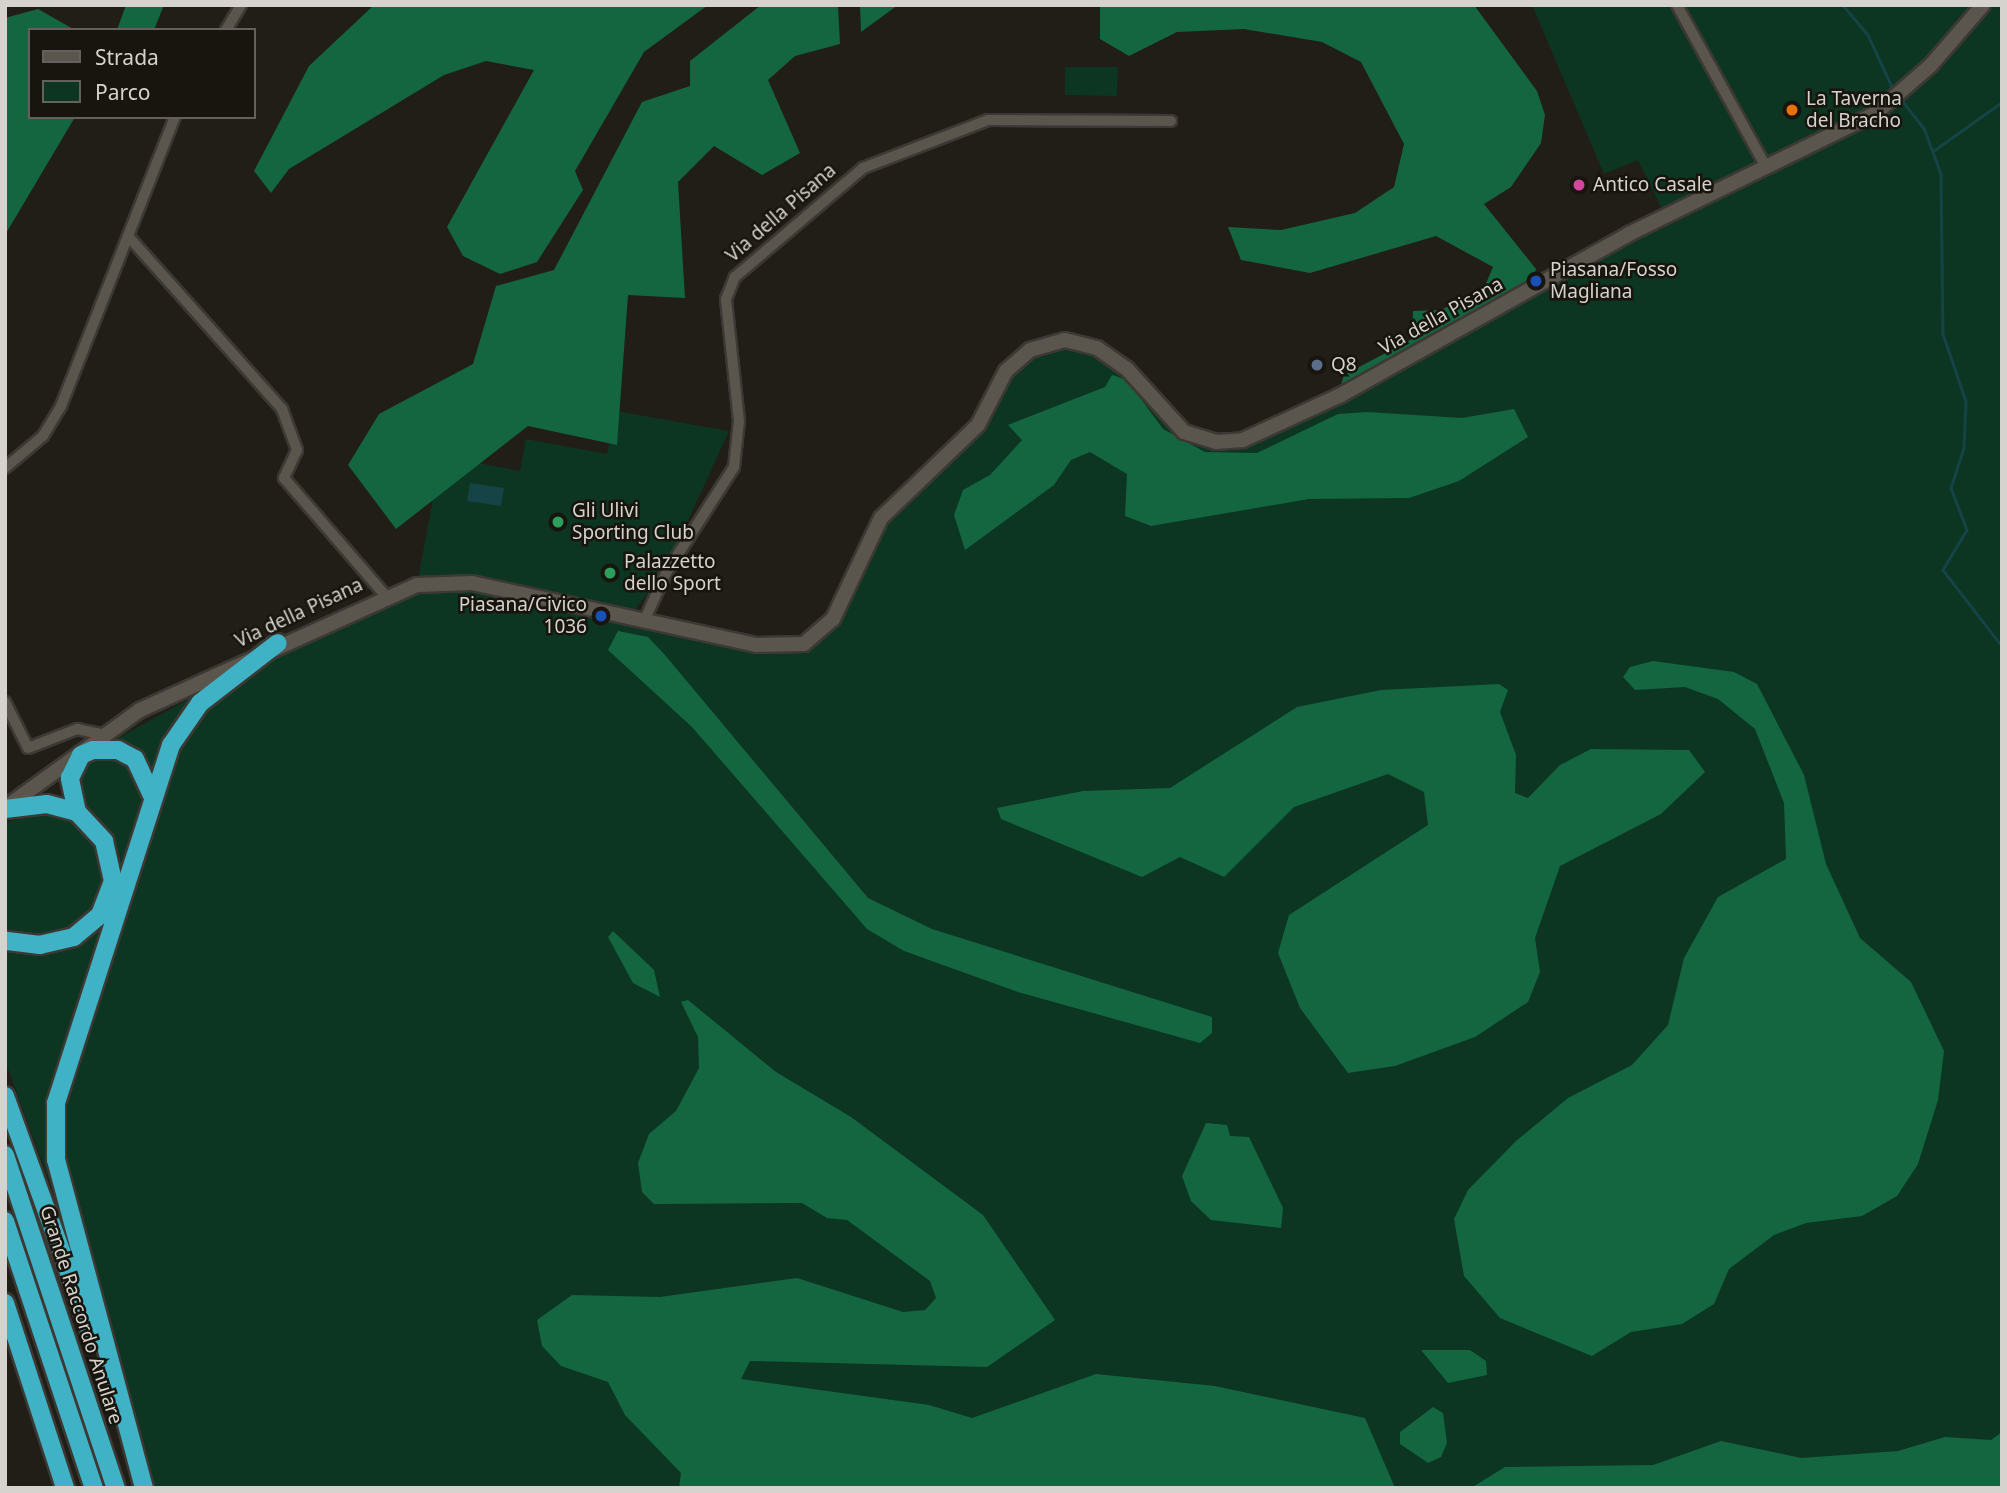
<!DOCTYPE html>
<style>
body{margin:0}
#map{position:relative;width:2007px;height:1493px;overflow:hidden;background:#211e17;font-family:"Noto Sans",sans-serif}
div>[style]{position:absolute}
.green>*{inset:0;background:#0c3621}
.forest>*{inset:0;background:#136640}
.water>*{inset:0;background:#154346}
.stream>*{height:2.5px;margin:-1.25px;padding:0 1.25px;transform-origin:1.25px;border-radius:1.25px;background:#154346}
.roads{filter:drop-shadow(2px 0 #3c3934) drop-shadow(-2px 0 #3c3934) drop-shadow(0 2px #3c3934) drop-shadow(0 -2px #3c3934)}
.street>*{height:10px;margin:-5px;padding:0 5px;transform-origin:5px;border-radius:5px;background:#5a554d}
.secondary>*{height:14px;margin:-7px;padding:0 7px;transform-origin:7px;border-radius:7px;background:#5a554d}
.highway>*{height:18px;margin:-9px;padding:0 9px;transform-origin:9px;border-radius:9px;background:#3fb2c6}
.dots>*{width:19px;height:19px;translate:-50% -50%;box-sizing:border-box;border:4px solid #18140e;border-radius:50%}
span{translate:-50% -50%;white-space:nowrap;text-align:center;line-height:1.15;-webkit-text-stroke:5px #18140e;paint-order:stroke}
.poi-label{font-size:19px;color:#d6d3cf}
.left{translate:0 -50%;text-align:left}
.right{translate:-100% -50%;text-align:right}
.street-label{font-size:19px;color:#d6d3cf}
.frame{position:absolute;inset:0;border:7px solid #d6d3cf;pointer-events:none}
.legend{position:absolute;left:28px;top:28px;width:228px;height:91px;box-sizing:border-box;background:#18140e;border:2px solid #64605b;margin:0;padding:9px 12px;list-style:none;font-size:21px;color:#d6d3cf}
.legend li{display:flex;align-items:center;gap:14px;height:35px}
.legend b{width:35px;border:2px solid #64605b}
</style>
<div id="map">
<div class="green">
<i style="clip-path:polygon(1532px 5px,2002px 5px,2002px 1488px,154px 1488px,65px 1165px,65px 1091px,174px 753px,214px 697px,275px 653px,403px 596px,455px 588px,749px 650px,799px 653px,822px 641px,839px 621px,888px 519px,984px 428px,1015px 371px,1035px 353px,1062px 346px,1091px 352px,1122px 371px,1175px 433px,1205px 446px,1236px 447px,1305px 420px,1669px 223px,1638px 160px,1604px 174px)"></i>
<i style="clip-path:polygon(1065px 67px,1118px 67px,1117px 96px,1065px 95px)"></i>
<i style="clip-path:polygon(616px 411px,729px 431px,664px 573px,628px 618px,418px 579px,441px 456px,520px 471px,526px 439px,607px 454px)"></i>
<i style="clip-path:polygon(201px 692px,153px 775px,141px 753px,113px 741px)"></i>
<i style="clip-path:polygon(102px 758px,129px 762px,147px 794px,119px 880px,114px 844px,83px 806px,78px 785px,87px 765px)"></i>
<i style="clip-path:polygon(43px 811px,73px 819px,96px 837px,106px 876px,100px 904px,78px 929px,48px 939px,5px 934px,5px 823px)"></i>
<i style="clip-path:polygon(112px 906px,51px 1091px,71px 1240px,5px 1061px,5px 948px,75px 945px,100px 925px)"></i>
</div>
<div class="forest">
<i style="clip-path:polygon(126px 5px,164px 5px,154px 30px,117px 30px)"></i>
<i style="clip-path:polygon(374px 5px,708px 5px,644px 52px,575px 171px,583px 190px,537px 262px,500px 274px,463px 256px,447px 227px,534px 70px,486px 61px,444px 75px,289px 169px,271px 193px,254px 171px,309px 66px)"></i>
<i style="clip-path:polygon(761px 5px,838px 5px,840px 44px,795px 56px,768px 80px,800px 153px,762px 175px,714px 146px,678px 182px,685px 298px,628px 295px,617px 445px,528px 426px,396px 529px,348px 465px,379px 414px,473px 364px,496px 286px,554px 270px,642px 102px,690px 86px,690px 61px)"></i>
<i style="clip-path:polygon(860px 5px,898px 5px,861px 32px)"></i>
<i style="clip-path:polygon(1100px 5px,1474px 5px,1537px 91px,1545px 115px,1541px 143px,1511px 187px,1484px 204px,1536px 269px,1534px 279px,1340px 388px,1344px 375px,1412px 339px,1413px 311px,1441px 310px,1484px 288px,1493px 267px,1436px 236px,1310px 273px,1241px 260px,1228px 227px,1281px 230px,1355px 213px,1394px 187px,1404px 144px,1361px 62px,1322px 42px,1244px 29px,1177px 32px,1129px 56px,1100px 39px)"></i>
<i style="clip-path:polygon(38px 9px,75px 30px,30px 30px,30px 117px,75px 117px,5px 235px,5px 18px)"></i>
<i style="clip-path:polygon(1112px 375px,1127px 380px,1163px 429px,1205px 452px,1257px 453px,1338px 414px,1367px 412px,1462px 418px,1514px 409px,1528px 437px,1459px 481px,1409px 498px,1309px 499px,1151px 526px,1125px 516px,1127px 474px,1090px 452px,1071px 460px,1054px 485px,965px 550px,954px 515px,963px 490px,990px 475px,1022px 440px,1008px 425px,1105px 387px)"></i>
<i style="clip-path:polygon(618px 631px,648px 637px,665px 655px,868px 898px,932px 929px,1212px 1017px,1212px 1033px,1200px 1043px,1018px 992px,904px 951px,867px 929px,692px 727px,608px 650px)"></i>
<i style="clip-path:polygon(1653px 661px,1734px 672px,1757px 684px,1804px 775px,1826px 864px,1860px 938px,1911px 982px,1944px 1051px,1938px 1100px,1918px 1164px,1897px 1196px,1862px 1216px,1806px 1223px,1774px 1235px,1729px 1269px,1714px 1304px,1682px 1324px,1631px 1332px,1592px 1356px,1500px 1318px,1464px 1276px,1454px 1219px,1468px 1190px,1516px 1141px,1568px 1098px,1632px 1065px,1668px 1025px,1684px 958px,1718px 897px,1786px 859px,1784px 803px,1755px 729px,1718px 699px,1685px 687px,1635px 690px,1623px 677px,1630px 667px)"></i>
<i style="clip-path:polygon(1499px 684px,1508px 690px,1500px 712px,1516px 755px,1515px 793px,1528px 798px,1560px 765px,1591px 749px,1689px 750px,1705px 772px,1661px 814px,1560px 866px,1535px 938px,1540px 972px,1528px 1002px,1475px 1037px,1395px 1066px,1348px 1073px,1300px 1008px,1278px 953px,1289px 915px,1428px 825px,1424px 792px,1388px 774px,1294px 807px,1224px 877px,1180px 857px,1142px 877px,1001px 819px,997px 808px,1083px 791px,1170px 788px,1297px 707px,1381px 690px)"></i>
<i style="clip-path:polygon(613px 931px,654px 970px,660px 997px,633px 983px,608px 937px)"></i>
<i style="clip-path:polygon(688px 1000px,776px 1072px,851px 1117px,983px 1215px,1055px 1320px,987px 1367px,750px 1361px,741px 1379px,929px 1405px,972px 1418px,1096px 1374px,1215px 1386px,1365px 1418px,1395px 1488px,679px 1488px,681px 1473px,625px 1415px,608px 1382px,561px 1366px,542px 1346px,537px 1320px,572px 1295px,660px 1297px,797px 1278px,903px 1312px,925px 1310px,936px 1298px,930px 1281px,847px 1220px,827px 1218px,802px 1203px,654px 1204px,642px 1192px,638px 1163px,649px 1134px,676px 1111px,699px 1068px,698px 1037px,681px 1002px)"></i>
<i style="clip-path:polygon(1206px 1123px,1227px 1125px,1230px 1136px,1249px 1137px,1283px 1208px,1281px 1228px,1211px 1220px,1191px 1201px,1182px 1176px)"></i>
<i style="clip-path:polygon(1421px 1350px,1470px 1350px,1486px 1361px,1487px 1375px,1448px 1383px)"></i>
<i style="clip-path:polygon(1433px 1407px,1443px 1413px,1447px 1443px,1441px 1457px,1428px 1463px,1400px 1444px,1400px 1432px)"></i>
<i style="clip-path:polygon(2002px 1432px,2002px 1488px,1471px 1488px,1505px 1467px,1653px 1465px,1721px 1441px,1801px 1458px,1898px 1451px,1945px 1437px,1991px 1440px)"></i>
</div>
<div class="water">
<i style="clip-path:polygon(470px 483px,504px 488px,501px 506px,467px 501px)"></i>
</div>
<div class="stream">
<i style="left:1843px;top:5px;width:39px;rotate:50deg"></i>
<i style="left:1868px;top:35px;width:62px;rotate:65.1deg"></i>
<i style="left:1901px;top:99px;width:37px;rotate:52deg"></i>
<i style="left:1924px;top:128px;width:49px;rotate:69.7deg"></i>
<i style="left:1941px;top:174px;width:160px;rotate:89.3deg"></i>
<i style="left:1943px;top:334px;width:71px;rotate:71.1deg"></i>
<i style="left:1966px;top:401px;width:47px;rotate:92.4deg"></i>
<i style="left:1964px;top:448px;width:42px;rotate:108deg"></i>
<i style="left:1951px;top:488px;width:45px;rotate:69.1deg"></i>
<i style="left:1967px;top:530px;width:47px;rotate:121deg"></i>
<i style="left:1943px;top:570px;width:96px;rotate:52.2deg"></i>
<i style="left:1933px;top:151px;width:85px;rotate:-35.4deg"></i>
</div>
<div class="roads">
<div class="street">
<i style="left:1677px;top:5px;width:185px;rotate:61.2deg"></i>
<i style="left:226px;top:30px;width:29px;rotate:-59deg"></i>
<i style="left:128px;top:236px;width:232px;rotate:48.3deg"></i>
<i style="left:282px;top:409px;width:44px;rotate:69.9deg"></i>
<i style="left:297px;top:450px;width:31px;rotate:115deg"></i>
<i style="left:284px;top:478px;width:155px;rotate:49.2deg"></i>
<i style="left:5px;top:468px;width:50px;rotate:-40.1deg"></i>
<i style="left:43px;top:436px;width:35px;rotate:-59deg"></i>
<i style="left:61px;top:406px;width:311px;rotate:-68.5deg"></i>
<i style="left:644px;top:621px;width:53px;rotate:-65.4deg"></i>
<i style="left:666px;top:573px;width:126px;rotate:-57.3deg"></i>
<i style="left:734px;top:467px;width:46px;rotate:-83.8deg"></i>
<i style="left:739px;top:421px;width:123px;rotate:-96.1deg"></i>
<i style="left:726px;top:299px;width:24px;rotate:-68deg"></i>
<i style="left:735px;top:277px;width:168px;rotate:-40.4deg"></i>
<i style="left:863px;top:168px;width:134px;rotate:-21deg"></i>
<i style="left:988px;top:120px;width:183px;rotate:0.3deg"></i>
<i style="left:5px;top:702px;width:51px;rotate:63.4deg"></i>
<i style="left:28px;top:748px;width:53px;rotate:-21.2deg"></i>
<i style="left:77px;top:729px;width:30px;rotate:12deg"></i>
</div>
<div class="secondary">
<i style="left:5px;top:808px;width:167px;rotate:-36deg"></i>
<i style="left:140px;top:710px;width:304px;rotate:-24.3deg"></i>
<i style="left:417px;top:585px;width:55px;rotate:-2.1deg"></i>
<i style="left:472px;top:583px;width:291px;rotate:12.3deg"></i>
<i style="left:756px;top:645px;width:48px;rotate:-1.2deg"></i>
<i style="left:804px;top:644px;width:38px;rotate:-41deg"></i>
<i style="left:833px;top:619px;width:112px;rotate:-64.6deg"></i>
<i style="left:881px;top:518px;width:134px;rotate:-43.8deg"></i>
<i style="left:978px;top:425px;width:61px;rotate:-62.6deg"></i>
<i style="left:1006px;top:371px;width:32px;rotate:-41deg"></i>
<i style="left:1030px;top:350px;width:36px;rotate:-16deg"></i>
<i style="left:1065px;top:340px;width:33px;rotate:14deg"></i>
<i style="left:1097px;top:348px;width:37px;rotate:35deg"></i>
<i style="left:1127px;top:369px;width:85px;rotate:47.9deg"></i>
<i style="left:1184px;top:432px;width:34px;rotate:17deg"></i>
<i style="left:1216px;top:442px;width:27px;rotate:-4deg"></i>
<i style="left:1243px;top:440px;width:108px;rotate:-24.7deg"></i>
<i style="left:1341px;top:395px;width:330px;rotate:-29.2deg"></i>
<i style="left:1629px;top:234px;width:275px;rotate:-26.1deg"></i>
<i style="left:1876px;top:113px;width:73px;rotate:-41.1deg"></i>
<i style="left:1931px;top:65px;width:79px;rotate:-49.1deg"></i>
</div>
<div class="highway">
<i style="left:5px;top:809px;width:42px;rotate:-6.8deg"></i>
<i style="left:47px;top:804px;width:31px;rotate:15deg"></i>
<i style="left:77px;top:812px;width:40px;rotate:47deg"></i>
<i style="left:104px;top:841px;width:41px;rotate:77.3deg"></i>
<i style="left:113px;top:881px;width:36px;rotate:111deg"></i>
<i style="left:100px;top:915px;width:34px;rotate:140deg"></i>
<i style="left:74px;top:937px;width:35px;rotate:167deg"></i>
<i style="left:40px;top:945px;width:35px;rotate:-173deg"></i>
<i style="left:77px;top:812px;width:35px;rotate:-102deg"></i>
<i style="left:70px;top:778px;width:25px;rotate:-64deg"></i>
<i style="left:81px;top:755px;width:13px;rotate:-23deg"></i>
<i style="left:93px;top:750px;width:25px"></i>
<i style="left:118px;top:750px;width:19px;rotate:28deg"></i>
<i style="left:135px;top:759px;width:40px;rotate:65deg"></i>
<i style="left:5px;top:1096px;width:258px;rotate:70.1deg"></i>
<i style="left:5px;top:1155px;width:351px;rotate:71.6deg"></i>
<i style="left:5px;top:1221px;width:281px;rotate:71.6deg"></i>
<i style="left:5px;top:1303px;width:194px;rotate:72deg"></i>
<i style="left:144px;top:1488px;width:340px;rotate:-105deg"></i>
<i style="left:56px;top:1160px;width:57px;rotate:-90deg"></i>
<i style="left:56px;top:1103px;width:376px;rotate:-72.2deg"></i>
<i style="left:171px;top:745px;width:51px;rotate:-55.4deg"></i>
<i style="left:200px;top:703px;width:98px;rotate:-37.6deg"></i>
</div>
</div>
<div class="dots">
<i style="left:1792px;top:110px;background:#e8710a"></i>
<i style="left:1579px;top:185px;background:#d1479c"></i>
<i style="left:1536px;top:281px;background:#1a4fb4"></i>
<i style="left:1317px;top:365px;background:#5c6f8a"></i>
<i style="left:558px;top:522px;background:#2e9e5b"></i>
<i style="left:610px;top:573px;background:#2e9e5b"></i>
<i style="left:601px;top:616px;background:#1a4fb4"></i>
</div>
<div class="poi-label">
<span class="left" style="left:1806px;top:110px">La Taverna<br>del Bracho</span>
<span class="left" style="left:1593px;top:185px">Antico Casale</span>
<span class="left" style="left:1550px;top:281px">Piasana/Fosso<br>Magliana</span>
<span class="left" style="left:1331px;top:365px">Q8</span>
<span class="left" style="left:572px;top:522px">Gli Ulivi<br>Sporting Club</span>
<span class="left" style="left:624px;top:573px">Palazzetto<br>dello Sport</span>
<span class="right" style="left:587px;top:616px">Piasana/Civico<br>1036</span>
</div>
<div class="street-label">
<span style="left:781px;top:213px;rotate:-41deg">Via della Pisana</span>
<span style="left:1441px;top:316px;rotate:-29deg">Via della Pisana</span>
<span style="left:299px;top:613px;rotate:-25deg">Via della Pisana</span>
<span style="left:81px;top:1315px;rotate:72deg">Grande Raccordo Anulare</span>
</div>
<div class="frame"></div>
<ul class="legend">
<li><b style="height:9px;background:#5a554d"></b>Strada</li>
<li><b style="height:19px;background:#0c3621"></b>Parco</li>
</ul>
</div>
